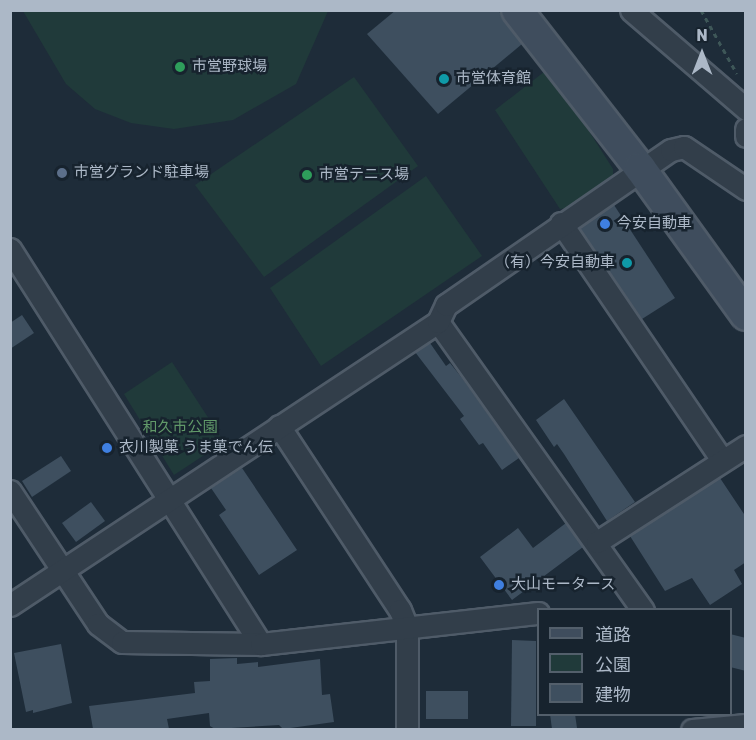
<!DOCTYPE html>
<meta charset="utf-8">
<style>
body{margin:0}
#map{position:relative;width:756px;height:740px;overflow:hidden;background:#1e2c39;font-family:Rubik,"Noto Sans JP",sans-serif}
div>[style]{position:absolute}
.green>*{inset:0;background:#203a3a}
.building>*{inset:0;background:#3e4f5f}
.path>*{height:3px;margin-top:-1.5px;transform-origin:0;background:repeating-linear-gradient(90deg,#3e5758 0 4.5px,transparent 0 9px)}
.roads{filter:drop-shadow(2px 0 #4f5b68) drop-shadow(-2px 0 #4f5b68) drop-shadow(0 2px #4f5b68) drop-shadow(0 -2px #4f5b68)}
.street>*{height:21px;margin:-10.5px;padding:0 10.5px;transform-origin:10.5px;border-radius:10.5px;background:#323e4a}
.secondary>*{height:30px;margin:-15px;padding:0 15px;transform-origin:15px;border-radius:15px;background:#3f4d5d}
.dots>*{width:16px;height:16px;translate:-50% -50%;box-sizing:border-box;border:3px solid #17232e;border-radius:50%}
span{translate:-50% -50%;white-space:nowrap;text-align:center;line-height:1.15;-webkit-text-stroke:5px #17232e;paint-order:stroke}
.poi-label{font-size:15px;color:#acb8c7}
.left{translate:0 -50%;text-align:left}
.right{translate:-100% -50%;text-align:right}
.park-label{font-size:15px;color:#619969}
.frame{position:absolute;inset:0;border:12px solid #acb8c7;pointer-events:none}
.legend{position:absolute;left:537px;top:608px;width:195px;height:108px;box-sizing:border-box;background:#17232e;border:2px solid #535f6b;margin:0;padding:8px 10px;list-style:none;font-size:18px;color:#acb8c7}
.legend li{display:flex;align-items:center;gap:12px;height:30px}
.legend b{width:30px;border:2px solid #535f6b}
.north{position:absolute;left:672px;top:24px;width:60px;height:60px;-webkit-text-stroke:4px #17232e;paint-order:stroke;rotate:0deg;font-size:16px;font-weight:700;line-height:24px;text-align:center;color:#acb8c7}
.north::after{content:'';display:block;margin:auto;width:21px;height:27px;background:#acb8c7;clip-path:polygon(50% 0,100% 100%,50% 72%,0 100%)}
</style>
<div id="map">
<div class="green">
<i style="clip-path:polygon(23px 11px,23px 10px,328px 11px,296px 84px,233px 120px,174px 129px,131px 123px,95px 109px,66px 84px)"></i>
<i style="clip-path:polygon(549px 68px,613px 169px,613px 175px,567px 208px,560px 209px,495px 110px)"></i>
<i style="clip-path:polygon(354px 77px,418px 166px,264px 277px,195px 185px)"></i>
<i style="clip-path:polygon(426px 176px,482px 256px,321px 366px,270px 288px)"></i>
<i style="clip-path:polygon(172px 362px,224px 442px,174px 475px,124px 394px)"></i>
</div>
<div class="building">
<i style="clip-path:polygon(396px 10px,498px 10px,522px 44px,438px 114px,367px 34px)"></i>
<i style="clip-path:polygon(614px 205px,675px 298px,642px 319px,580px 228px)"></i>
<i style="clip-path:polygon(22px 315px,34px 333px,10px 349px,10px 323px)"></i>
<i style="clip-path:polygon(430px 343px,446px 366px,450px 363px,462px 378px,519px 458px,502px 470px,483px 443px,479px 445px,460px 419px,464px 416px,415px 352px)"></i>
<i style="clip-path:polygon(564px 399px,635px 502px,607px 521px,564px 454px,557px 444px,554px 447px,536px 420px)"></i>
<i style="clip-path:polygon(61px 456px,71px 471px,32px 497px,22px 481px)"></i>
<i style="clip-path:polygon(242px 468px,297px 550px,259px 575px,219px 515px,226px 510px,211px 488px)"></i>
<i style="clip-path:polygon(720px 478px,746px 517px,746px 562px,734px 570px,742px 584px,710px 605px,692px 578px,665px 591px,630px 536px)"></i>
<i style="clip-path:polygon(91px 502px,105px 521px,76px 542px,62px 523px)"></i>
<i style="clip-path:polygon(566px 523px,583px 547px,512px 600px,480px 557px,518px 528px,533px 548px)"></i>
<i style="clip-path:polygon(730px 634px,746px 638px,746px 671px,730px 667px)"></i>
<i style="clip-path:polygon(512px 640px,536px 641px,536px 726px,511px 726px)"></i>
<i style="clip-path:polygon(61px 644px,72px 703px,33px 713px,33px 710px,26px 712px,14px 653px)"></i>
<i style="clip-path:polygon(237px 658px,237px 664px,258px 662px,258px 667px,320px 659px,322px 695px,330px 694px,334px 722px,283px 729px,279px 725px,215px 729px,210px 726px,209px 713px,167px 719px,169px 729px,93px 729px,89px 706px,195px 693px,194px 682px,210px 681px,210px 659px)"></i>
<i style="clip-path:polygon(426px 691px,468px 691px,468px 719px,426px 719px)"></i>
<i style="clip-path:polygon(550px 714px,575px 714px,577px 728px,552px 729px)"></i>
</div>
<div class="path">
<i style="left:701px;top:10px;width:73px;rotate:60.6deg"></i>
</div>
<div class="roads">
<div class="street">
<i style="left:631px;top:10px;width:152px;rotate:40.7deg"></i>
<i style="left:746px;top:129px;width:7px;rotate:90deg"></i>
<i style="left:561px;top:223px;width:287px;rotate:55.8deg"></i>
<i style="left:10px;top:249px;width:468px;rotate:57.6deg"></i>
<i style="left:438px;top:322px;width:354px;rotate:54.6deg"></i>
<i style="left:279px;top:426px;width:220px;rotate:56.7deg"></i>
<i style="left:400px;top:610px;width:18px;rotate:68deg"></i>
<i style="left:407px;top:627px;width:103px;rotate:90deg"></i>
<i style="left:10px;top:491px;width:159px;rotate:56.5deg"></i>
<i style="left:98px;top:624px;width:30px;rotate:37deg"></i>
<i style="left:122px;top:642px;width:139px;rotate:0.8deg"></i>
<i style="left:261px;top:644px;width:279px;rotate:-6.4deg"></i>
<i style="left:597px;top:542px;width:177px;rotate:-32.8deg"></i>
<i style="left:10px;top:605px;width:513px;rotate:-33.47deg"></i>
<i style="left:438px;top:322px;width:19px;rotate:-65deg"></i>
<i style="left:446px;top:305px;width:273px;rotate:-34.6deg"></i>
<i style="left:671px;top:150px;width:13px;rotate:-13deg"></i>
<i style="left:684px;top:147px;width:75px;rotate:34.1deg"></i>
<i style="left:692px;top:730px;width:54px;rotate:-5.3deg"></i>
</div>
<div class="secondary">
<i style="left:517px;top:10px;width:200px;rotate:52.1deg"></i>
<i style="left:640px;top:168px;width:181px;rotate:54.2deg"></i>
</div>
</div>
<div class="dots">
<i style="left:180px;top:67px;background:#2e9e5b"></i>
<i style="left:444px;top:79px;background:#0f9aa8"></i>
<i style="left:62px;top:173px;background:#5c6f8a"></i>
<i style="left:307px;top:175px;background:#2e9e5b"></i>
<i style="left:605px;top:224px;background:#3f7fe0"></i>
<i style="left:627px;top:263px;background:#0f9aa8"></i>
<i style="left:107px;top:448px;background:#3f7fe0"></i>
<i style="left:499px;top:585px;background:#3f7fe0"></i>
</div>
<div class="poi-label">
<span class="left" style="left:192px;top:67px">市営野球場</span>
<span class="left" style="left:456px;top:79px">市営体育館</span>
<span class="left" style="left:74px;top:173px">市営グランド駐車場</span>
<span class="left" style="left:319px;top:175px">市営テニス場</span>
<span class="left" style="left:617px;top:224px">今安自動車</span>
<span class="right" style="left:615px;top:263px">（有）今安自動車</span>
<span class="left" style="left:119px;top:448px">衣川製菓 うま菓でん伝</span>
<span class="left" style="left:511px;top:585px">大山モータース</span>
</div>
<div class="park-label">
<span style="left:180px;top:428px">和久市公園</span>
</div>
<div class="frame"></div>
<ul class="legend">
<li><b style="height:8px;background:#3f4d5d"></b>道路</li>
<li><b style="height:16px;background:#203a3a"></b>公園</li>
<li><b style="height:16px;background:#3e4f5f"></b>建物</li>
</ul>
<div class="north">N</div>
</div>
